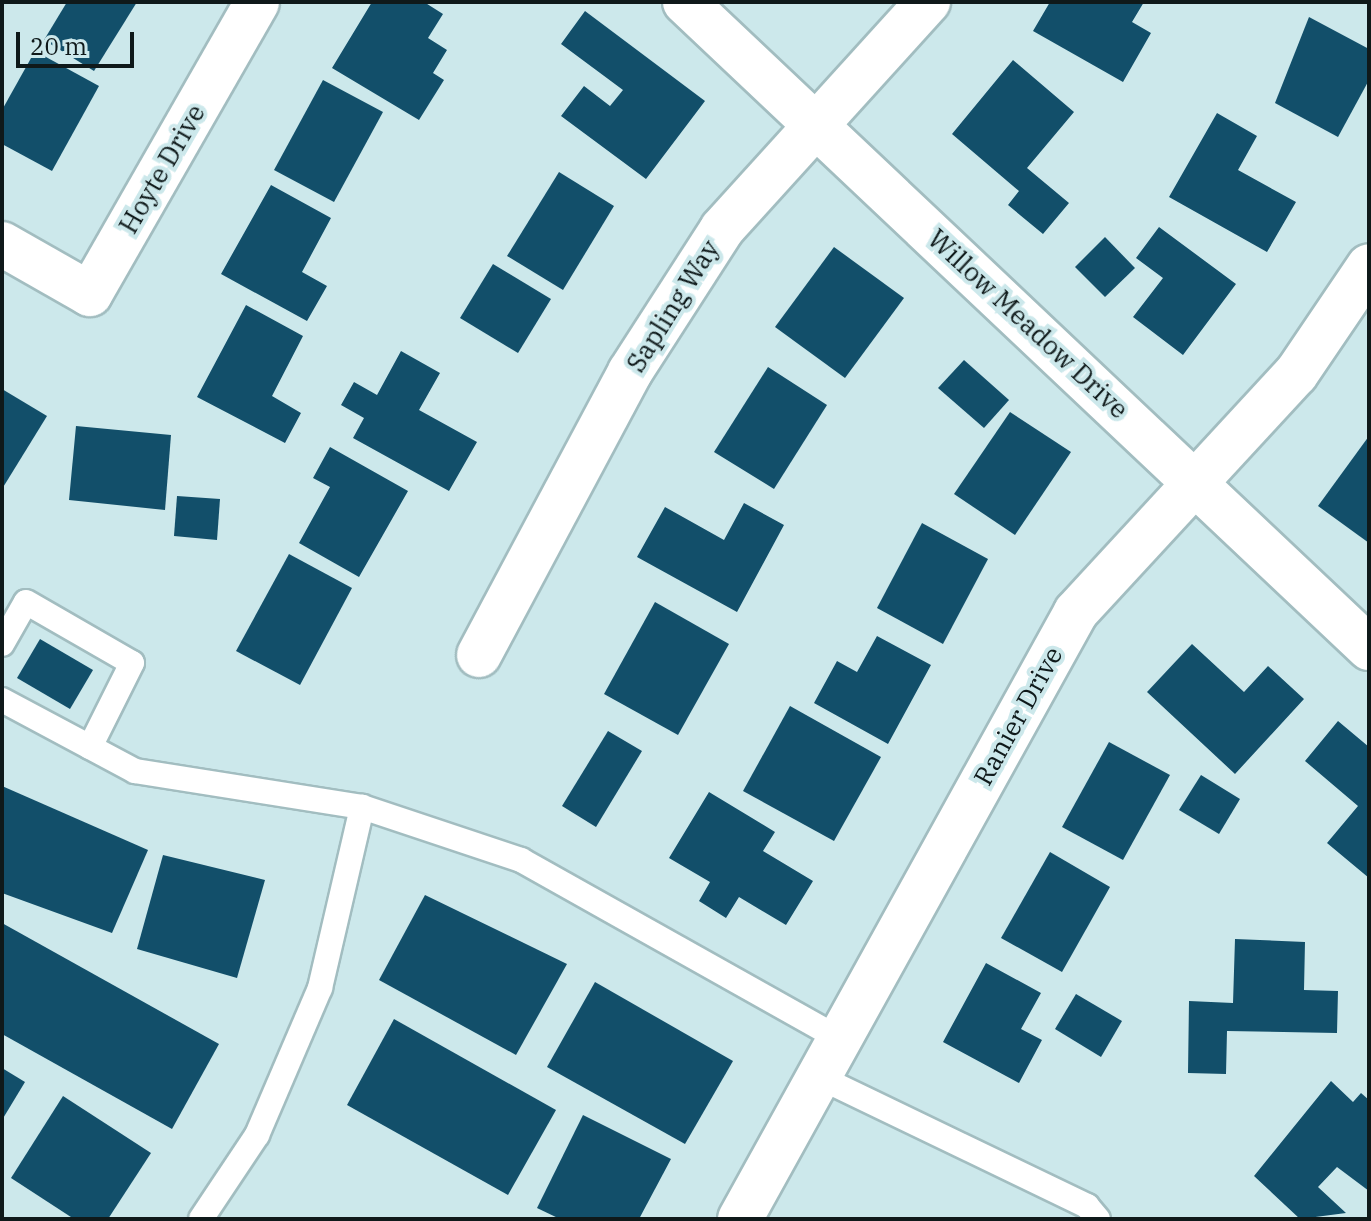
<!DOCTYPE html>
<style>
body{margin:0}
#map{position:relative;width:1371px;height:1221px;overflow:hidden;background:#cce8eb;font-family:"IBM Plex Serif",serif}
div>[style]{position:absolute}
.building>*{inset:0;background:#124f6a}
.roads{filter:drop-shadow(2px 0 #a2bdc0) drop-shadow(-2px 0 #a2bdc0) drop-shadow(0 2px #a2bdc0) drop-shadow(0 -2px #a2bdc0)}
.service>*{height:24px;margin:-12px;padding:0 12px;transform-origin:12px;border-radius:12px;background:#fff}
.minor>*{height:44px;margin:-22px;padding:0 22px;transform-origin:22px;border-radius:22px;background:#fff}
.tertiary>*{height:44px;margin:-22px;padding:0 22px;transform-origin:22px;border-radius:22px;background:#fff}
span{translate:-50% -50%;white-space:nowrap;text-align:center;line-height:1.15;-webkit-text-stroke:8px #cce8eb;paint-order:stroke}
.street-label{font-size:26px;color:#0f191a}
.frame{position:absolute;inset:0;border:4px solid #0f191a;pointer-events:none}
.scale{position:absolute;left:16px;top:32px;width:118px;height:36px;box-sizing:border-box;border:4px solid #0f191a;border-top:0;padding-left:10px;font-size:24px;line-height:28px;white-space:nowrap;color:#0f191a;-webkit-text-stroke:6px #cce8eb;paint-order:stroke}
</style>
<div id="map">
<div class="building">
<i style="clip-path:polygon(67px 2px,137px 2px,94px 71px,44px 40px)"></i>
<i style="clip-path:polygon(372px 2px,424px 2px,443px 14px,428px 38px,447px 50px,433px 73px,444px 80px,419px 120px,332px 68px)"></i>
<i style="clip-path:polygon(1050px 2px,1144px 2px,1132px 22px,1151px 33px,1123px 82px,1033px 31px)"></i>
<i style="clip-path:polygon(585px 11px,705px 101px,646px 179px,561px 116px,584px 86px,610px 106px,623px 90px,561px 44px)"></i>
<i style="clip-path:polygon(1309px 17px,1369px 49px,1369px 80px,1338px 137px,1275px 103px)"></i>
<i style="clip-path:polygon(35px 51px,99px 86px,52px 171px,2px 144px,2px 110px)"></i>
<i style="clip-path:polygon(1013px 60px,1074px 112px,1027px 168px,1069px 203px,1043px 234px,1008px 205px,1019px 191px,952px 134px)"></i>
<i style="clip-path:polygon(323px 80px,383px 112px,334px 202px,274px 170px)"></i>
<i style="clip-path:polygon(1217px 113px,1257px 136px,1238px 170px,1296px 202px,1267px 252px,1169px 197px)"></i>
<i style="clip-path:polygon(559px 172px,614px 206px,563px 290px,507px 256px)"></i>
<i style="clip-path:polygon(271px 185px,331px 218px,302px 272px,327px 286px,307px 321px,221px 274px)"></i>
<i style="clip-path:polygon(1159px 227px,1236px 284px,1183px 355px,1133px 317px,1163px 278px,1136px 258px)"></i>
<i style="clip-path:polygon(1105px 237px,1135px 268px,1105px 297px,1075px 267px)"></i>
<i style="clip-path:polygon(834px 247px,904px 298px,845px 378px,775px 327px)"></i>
<i style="clip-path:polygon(493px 264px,551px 299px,518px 353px,460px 318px)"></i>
<i style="clip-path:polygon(246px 305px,303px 336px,272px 396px,301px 413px,285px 443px,197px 397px)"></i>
<i style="clip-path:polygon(401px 351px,440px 373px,419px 410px,477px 442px,449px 491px,353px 438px,364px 418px,341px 405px,354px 382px,377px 395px)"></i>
<i style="clip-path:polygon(964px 360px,1009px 400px,984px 428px,938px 388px)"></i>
<i style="clip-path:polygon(768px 367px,827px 405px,774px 489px,714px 452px)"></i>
<i style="clip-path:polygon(2px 389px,47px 416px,2px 489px)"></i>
<i style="clip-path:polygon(1010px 412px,1071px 452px,1015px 535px,954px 494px)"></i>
<i style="clip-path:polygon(76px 426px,171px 435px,165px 510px,69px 500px)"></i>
<i style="clip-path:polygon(1369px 436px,1369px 543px,1318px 506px)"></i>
<i style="clip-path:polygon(330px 447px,408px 491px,359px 577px,299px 543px,330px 487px,313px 478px)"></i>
<i style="clip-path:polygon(177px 496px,220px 499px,217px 540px,174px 536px)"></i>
<i style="clip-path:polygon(744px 503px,784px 525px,737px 612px,637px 557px,665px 507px,724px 540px)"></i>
<i style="clip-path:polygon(922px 523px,988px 559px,943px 644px,877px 608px)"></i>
<i style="clip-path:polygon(289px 554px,352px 588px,300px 685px,236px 651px)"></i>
<i style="clip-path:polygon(655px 602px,729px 644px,678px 735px,604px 694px)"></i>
<i style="clip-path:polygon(877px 636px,931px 665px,888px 744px,814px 703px,837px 661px,857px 672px)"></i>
<i style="clip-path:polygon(40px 639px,93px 670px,70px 709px,17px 678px)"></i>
<i style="clip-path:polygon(1192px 644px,1244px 692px,1268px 666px,1304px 699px,1235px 774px,1147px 692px)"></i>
<i style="clip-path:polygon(790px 706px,881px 757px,834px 841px,743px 791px)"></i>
<i style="clip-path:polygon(1338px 721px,1369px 747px,1369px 878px,1327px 843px,1358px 806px,1305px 761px)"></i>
<i style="clip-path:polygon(608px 731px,642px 751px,596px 827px,562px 806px)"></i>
<i style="clip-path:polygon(1109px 742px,1170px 775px,1123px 860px,1062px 827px)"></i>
<i style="clip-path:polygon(1201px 775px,1240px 799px,1219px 834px,1179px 810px)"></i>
<i style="clip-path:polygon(2px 786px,148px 850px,112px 933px,2px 893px)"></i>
<i style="clip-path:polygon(709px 792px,775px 832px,763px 851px,813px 881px,786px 925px,739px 897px,726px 918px,699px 901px,710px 882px,669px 858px)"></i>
<i style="clip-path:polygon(1050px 852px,1110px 887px,1062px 972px,1001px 938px)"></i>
<i style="clip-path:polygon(163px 855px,265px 880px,237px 978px,137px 949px)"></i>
<i style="clip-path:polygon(425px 895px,567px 964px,516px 1055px,379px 980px)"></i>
<i style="clip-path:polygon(2px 923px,219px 1044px,172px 1129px,2px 1034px)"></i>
<i style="clip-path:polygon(1235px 939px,1305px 942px,1304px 990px,1338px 991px,1337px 1033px,1227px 1031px,1226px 1074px,1188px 1073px,1189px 1001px,1233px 1003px)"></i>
<i style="clip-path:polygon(986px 963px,1041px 993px,1021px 1029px,1042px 1040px,1019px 1083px,943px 1042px)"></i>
<i style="clip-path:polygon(595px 982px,733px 1061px,685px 1144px,547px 1067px)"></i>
<i style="clip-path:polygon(1076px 994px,1122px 1021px,1101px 1057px,1055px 1029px)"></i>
<i style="clip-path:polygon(394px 1019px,556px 1110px,508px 1195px,347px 1105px)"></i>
<i style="clip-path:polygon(2px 1068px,25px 1082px,2px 1120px)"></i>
<i style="clip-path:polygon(1331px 1081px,1353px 1102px,1361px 1093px,1369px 1100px,1369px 1191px,1337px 1167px,1318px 1187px,1346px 1213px,1300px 1219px,1254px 1176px)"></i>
<i style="clip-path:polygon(63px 1096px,151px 1153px,108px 1219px,74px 1219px,11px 1178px)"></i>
<i style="clip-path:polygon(583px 1115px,671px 1159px,639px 1219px,560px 1219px,537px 1208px)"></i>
</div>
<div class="roads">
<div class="service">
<i style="left:2px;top:644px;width:48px;rotate:-60.3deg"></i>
<i style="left:26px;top:602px;width:122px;rotate:29.9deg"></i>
<i style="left:132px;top:663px;width:94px;rotate:116.6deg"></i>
<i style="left:2px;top:700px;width:151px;rotate:28.1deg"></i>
<i style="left:135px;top:771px;width:230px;rotate:9deg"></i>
<i style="left:362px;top:807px;width:168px;rotate:18.4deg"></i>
<i style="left:521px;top:860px;width:364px;rotate:29.3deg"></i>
<i style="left:817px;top:1076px;width:300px;rotate:25.7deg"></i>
<i style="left:1087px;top:1206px;width:17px;rotate:50deg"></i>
<i style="left:201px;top:1219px;width:101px;rotate:-56.3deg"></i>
<i style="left:257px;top:1135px;width:160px;rotate:-66.8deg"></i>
<i style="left:320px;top:988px;width:186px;rotate:-76.9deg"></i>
</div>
<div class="minor">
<i style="left:2px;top:244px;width:101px;rotate:29.6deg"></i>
<i style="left:90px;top:294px;width:336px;rotate:-60.2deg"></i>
<i style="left:479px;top:655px;width:321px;rotate:-61.9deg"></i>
<i style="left:630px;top:372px;width:170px;rotate:-57.2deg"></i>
<i style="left:722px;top:229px;width:307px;rotate:-47.8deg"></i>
<i style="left:740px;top:1219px;width:694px;rotate:-61.03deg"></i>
<i style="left:1076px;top:612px;width:324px;rotate:-47.3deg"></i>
<i style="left:1296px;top:374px;width:130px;rotate:-55.9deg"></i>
</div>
<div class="tertiary">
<i style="left:685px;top:2px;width:941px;rotate:43.36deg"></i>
</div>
</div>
<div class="street-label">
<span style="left:162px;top:169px;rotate:-60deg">Hoyte Drive</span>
<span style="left:673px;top:306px;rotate:-58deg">Sapling Way</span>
<span style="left:1028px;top:324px;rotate:43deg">Willow Meadow Drive</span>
<span style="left:1018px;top:716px;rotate:-61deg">Ranier Drive</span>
</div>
<div class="frame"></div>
<div class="scale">20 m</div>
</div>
